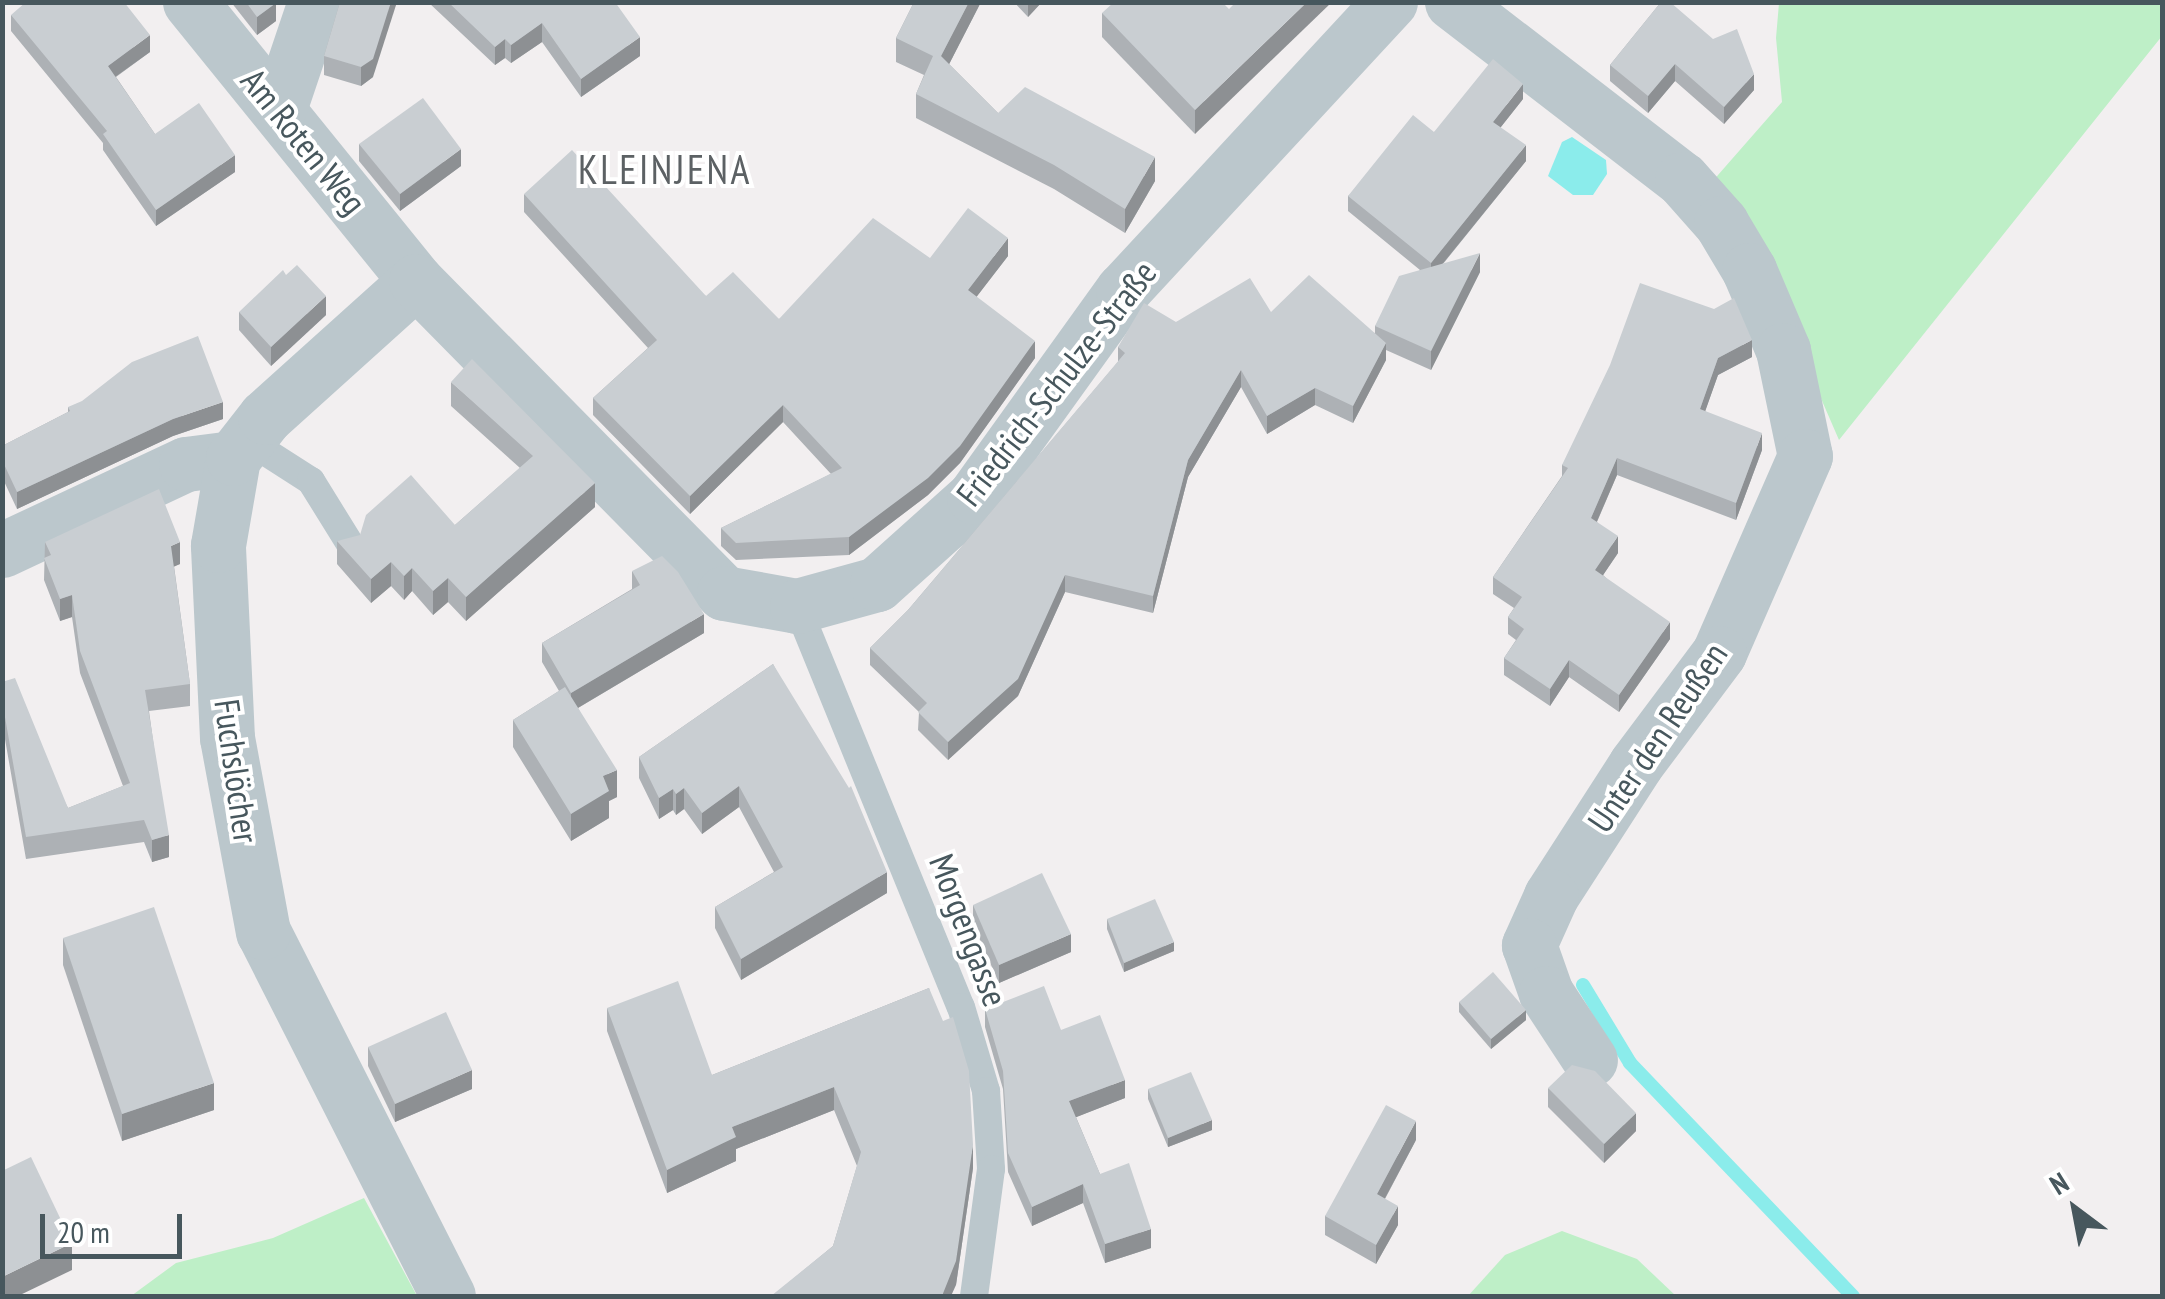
<!DOCTYPE html>
<meta charset="utf-8">
<style>
body{margin:0}
#map{position:relative;width:2165px;height:1299px;overflow:hidden;background:#f2eff0;font-family:"PT Sans Narrow",sans-serif}
div>[style]{position:absolute}
.green>*{inset:0;background:#beefc7}
.water>*{inset:0;background:#8beceb}
.stream>*{height:14px;margin:-7px;padding:0 7px;transform-origin:7px;border-radius:7px;background:#8beceb}
.service>*{height:28px;margin:-14px;padding:0 14px;transform-origin:14px;border-radius:14px;background:#bbc7cc}
.minor>*{height:55px;margin:-27.5px;padding:0 27.5px;transform-origin:27.5px;border-radius:27.5px;background:#bbc7cc}
.tertiary>*{height:55px;margin:-27.5px;padding:0 27.5px;transform-origin:27.5px;border-radius:27.5px;background:#bbc7cc}
.wall>*{inset:0;background:#adb1b5}
.shaded-wall>*{inset:0;background:#8d9093}
.building>*{inset:0;background:#c9ced2}
span{translate:-50% -50%;white-space:nowrap;text-align:center;line-height:1.15;-webkit-text-stroke:8px #fff;paint-order:stroke}
.street-label{font-size:35px;color:#47575d}
.quarter-label{font-size:40px;color:#5c6164;letter-spacing:2.5px}
.frame{position:absolute;inset:0;border:5px solid #47575d;pointer-events:none}
.north{position:absolute;left:2025px;top:1159px;width:100px;height:100px;-webkit-text-stroke:8px #fff;paint-order:stroke;rotate:328deg;font-size:28px;font-weight:700;line-height:40px;text-align:center;color:#47575d}
.north::after{content:'';display:block;margin:auto;width:35px;height:45px;background:#47575d;clip-path:polygon(50% 0,100% 100%,50% 72%,0 100%)}
.scale{position:absolute;left:40px;top:1214px;width:142px;height:45px;box-sizing:border-box;border:5px solid #47575d;border-top:0;padding-left:12px;font-size:30px;line-height:35px;white-space:nowrap;color:#47575d;-webkit-text-stroke:8px #fff;paint-order:stroke}
</style>
<div id="map">
<div class="green">
<i style="clip-path:polygon(1779px 3px,2162px 3px,2162px 36px,1839px 440px,1754px 244px,1711px 183px,1782px 102px,1776px 38px)"></i>
<i style="clip-path:polygon(364px 1198px,417px 1296px,131px 1296px,176px 1263px,273px 1238px)"></i>
<i style="clip-path:polygon(1562px 1231px,1637px 1259px,1676px 1296px,1468px 1296px,1505px 1255px)"></i>
</div>
<div class="water">
<i style="clip-path:polygon(1572px 137px,1606px 160px,1607px 174px,1593px 195px,1573px 195px,1548px 176px,1562px 142px)"></i>
</div>
<div class="stream">
<i style="left:1583px;top:985px;width:91px;rotate:58.9deg"></i>
<i style="left:1630px;top:1063px;width:323px;rotate:46.3deg"></i>
</div>
<div class="service">
<i style="left:247px;top:440px;width:76px;rotate:32.6deg"></i>
<i style="left:311px;top:481px;width:74px;rotate:58.2deg"></i>
<i style="left:797px;top:606px;width:433px;rotate:67.8deg"></i>
<i style="left:961px;top:1007px;width:88px;rotate:73.4deg"></i>
<i style="left:986px;top:1091px;width:78px;rotate:86.3deg"></i>
<i style="left:991px;top:1169px;width:128px;rotate:97.6deg"></i>
</div>
<div class="minor">
<i style="left:190px;top:2px;width:359px;rotate:51deg"></i>
<i style="left:1452px;top:2px;width:290px;rotate:37.6deg"></i>
<i style="left:1682px;top:179px;width:59px;rotate:48.4deg"></i>
<i style="left:1721px;top:223px;width:55px;rotate:59.2deg"></i>
<i style="left:1749px;top:270px;width:87px;rotate:67deg"></i>
<i style="left:1783px;top:350px;width:108px;rotate:78.3deg"></i>
<i style="left:1805px;top:456px;width:215px;rotate:113.6deg"></i>
<i style="left:1719px;top:653px;width:139px;rotate:126.8deg"></i>
<i style="left:1636px;top:764px;width:157px;rotate:122.8deg"></i>
<i style="left:1551px;top:896px;width:54px;rotate:114.2deg"></i>
<i style="left:1529px;top:945px;width:51px;rotate:70.5deg"></i>
<i style="left:1546px;top:993px;width:80px;rotate:56.7deg"></i>
<i style="left:279px;top:109px;width:113px;rotate:-71.4deg"></i>
<i style="left:2px;top:550px;width:203px;rotate:-25.1deg"></i>
<i style="left:186px;top:464px;width:47px;rotate:-7.3deg"></i>
</div>
<div class="tertiary">
<i style="left:448px;top:1296px;width:408px;rotate:-116.9deg"></i>
<i style="left:263px;top:932px;width:197px;rotate:-100.5deg"></i>
<i style="left:227px;top:738px;width:193px;rotate:-92.7deg"></i>
<i style="left:218px;top:545px;width:88px;rotate:-80.2deg"></i>
<i style="left:233px;top:458px;width:52px;rotate:-52deg"></i>
<i style="left:265px;top:417px;width:203px;rotate:-42deg"></i>
<i style="left:416px;top:281px;width:438px;rotate:45.4deg"></i>
<i style="left:724px;top:593px;width:74px;rotate:10.1deg"></i>
<i style="left:797px;top:606px;width:83px;rotate:-15.4deg"></i>
<i style="left:877px;top:584px;width:130px;rotate:-41.9deg"></i>
<i style="left:974px;top:497px;width:255px;rotate:-54.3deg"></i>
<i style="left:1123px;top:290px;width:393px;rotate:-47.2deg"></i>
</div>
<div class="wall">
<i style="clip-path:polygon(231px 2px,275px 2px,276px 21px,257px 35px)"></i>
<i style="clip-path:polygon(340px 2px,373px 77px,361px 86px,324px 75px,324px 56px)"></i>
<i style="clip-path:polygon(428px 2px,570px 2px,640px 56px,581px 97px,542px 42px,511px 63px,505px 58px,495px 65px)"></i>
<i style="clip-path:polygon(914px 2px,981px 2px,949px 64px,998px 113px,1155px 181px,1125px 233px,1054px 189px,916px 118px,916px 94px,924px 75px,896px 62px,896px 38px)"></i>
<i style="clip-path:polygon(1014px 2px,1042px 2px,1028px 17px)"></i>
<i style="clip-path:polygon(1661px 2px,1754px 90px,1724px 124px,1675px 81px,1648px 113px,1610px 81px,1610px 65px)"></i>
<i style="clip-path:polygon(1229px 9px,1195px 134px,1102px 37px,1102px 13px)"></i>
<i style="clip-path:polygon(11px 15px,150px 52px,116px 77px,155px 134px,235px 172px,156px 226px,103px 150px,103px 143px,11px 31px)"></i>
<i style="clip-path:polygon(1523px 99px,1500px 128px,1526px 161px,1443px 264px,1480px 272px,1431px 370px,1386px 350px,1386px 360px,1353px 423px,1315px 405px,1267px 434px,1241px 387px,1188px 477px,1153px 613px,1065px 592px,1018px 696px,948px 760px,918px 730px,919px 712px,870px 665px,870px 648px,908px 610px,1118px 362px,1118px 347px,1176px 322px,1271px 312px,1375px 333px,1375px 326px,1420px 270px,1348px 211px,1348px 196px,1434px 132px)"></i>
<i style="clip-path:polygon(359px 144px,461px 166px,400px 211px,359px 161px)"></i>
<i style="clip-path:polygon(524px 194px,706px 296px,779px 319px,930px 258px,1008px 256px,976px 297px,1035px 358px,960px 463px,928px 495px,849px 555px,736px 560px,721px 546px,721px 528px,831px 474px,783px 422px,690px 514px,593px 415px,593px 398px,648px 348px,524px 212px)"></i>
<i style="clip-path:polygon(1714px 309px,1752px 357px,1718px 375px,1705px 411px,1762px 450px,1736px 520px,1617px 475px,1597px 522px,1618px 553px,1603px 575px,1670px 639px,1619px 712px,1569px 677px,1550px 706px,1504px 675px,1504px 658px,1516px 640px,1508px 634px,1508px 617px,1514px 608px,1493px 594px,1493px 577px,1562px 476px,1562px 465px)"></i>
<i style="clip-path:polygon(239px 312px,326px 315px,271px 366px,239px 330px)"></i>
<i style="clip-path:polygon(451px 382px,595px 507px,466px 621px,448px 602px,433px 615px,412px 591px,404px 600px,391px 586px,371px 603px,337px 564px,337px 541px,455px 525px,520px 468px,451px 406px)"></i>
<i style="clip-path:polygon(68px 407px,223px 419px,173px 436px,17px 509px,2px 477px,2px 446px,68px 412px)"></i>
<i style="clip-path:polygon(45px 542px,180px 564px,174px 566px,190px 684px,190px 706px,149px 711px,169px 857px,152px 862px,144px 842px,26px 859px,2px 722px,2px 682px,68px 808px,123px 786px,80px 673px,72px 617px,60px 621px,44px 580px)"></i>
<i style="clip-path:polygon(632px 571px,704px 633px,578px 708px,617px 797px,609px 801px,609px 818px,571px 841px,513px 747px,513px 720px,559px 691px,542px 662px,542px 643px,632px 589px)"></i>
<i style="clip-path:polygon(773px 664px,887px 893px,741px 980px,715px 928px,715px 907px,774px 872px,739px 807px,702px 834px,684px 809px,676px 815px,673px 810px,659px 819px,639px 778px,639px 757px)"></i>
<i style="clip-path:polygon(973px 905px,1071px 952px,999px 983px,973px 924px)"></i>
<i style="clip-path:polygon(1107px 919px,1174px 951px,1124px 972px,1107px 929px)"></i>
<i style="clip-path:polygon(63px 938px,214px 1110px,122px 1141px,63px 965px)"></i>
<i style="clip-path:polygon(929px 988px,973px 1168px,956px 1285px,776px 1293px,833px 1246px,857px 1166px,834px 1110px,736px 1149px,736px 1161px,667px 1193px,607px 1031px,607px 1008px,712px 1075px)"></i>
<i style="clip-path:polygon(1459px 1002px,1526px 1020px,1491px 1049px,1459px 1012px)"></i>
<i style="clip-path:polygon(985px 1009px,1061px 1030px,1125px 1098px,1076px 1117px,1100px 1174px,1151px 1248px,1105px 1263px,1083px 1203px,1032px 1226px,1008px 1172px,1003px 1089px,985px 1027px)"></i>
<i style="clip-path:polygon(368px 1047px,472px 1089px,395px 1122px,368px 1066px)"></i>
<i style="clip-path:polygon(1548px 1088px,1636px 1131px,1604px 1163px,1548px 1107px)"></i>
<i style="clip-path:polygon(1148px 1089px,1212px 1130px,1168px 1147px,1148px 1099px)"></i>
<i style="clip-path:polygon(1416px 1140px,1385px 1199px,1398px 1225px,1376px 1264px,1325px 1235px,1325px 1216px)"></i>
</div>
<div class="shaded-wall">
<i style="clip-path:polygon(391px 2px,397px 2px,373px 77px,361px 86px,361px 67px)"></i>
<i style="clip-path:polygon(969px 2px,981px 2px,941px 80px,941px 56px)"></i>
<i style="clip-path:polygon(1028px 2px,1042px 2px,1028px 17px)"></i>
<i style="clip-path:polygon(1307px 2px,1332px 2px,1195px 134px,1195px 110px)"></i>
<i style="clip-path:polygon(276px 3px,276px 21px,257px 35px,257px 17px)"></i>
<i style="clip-path:polygon(542px 23px,542px 42px,511px 63px,511px 45px)"></i>
<i style="clip-path:polygon(150px 35px,150px 52px,108px 82px,108px 66px)"></i>
<i style="clip-path:polygon(640px 37px,640px 56px,581px 97px,581px 79px)"></i>
<i style="clip-path:polygon(505px 39px,505px 58px,495px 65px,495px 47px)"></i>
<i style="clip-path:polygon(1675px 64px,1675px 81px,1648px 113px,1648px 96px)"></i>
<i style="clip-path:polygon(1754px 74px,1754px 90px,1724px 124px,1724px 107px)"></i>
<i style="clip-path:polygon(1523px 84px,1523px 99px,1493px 137px,1493px 122px)"></i>
<i style="clip-path:polygon(1526px 145px,1526px 161px,1431px 278px,1431px 263px)"></i>
<i style="clip-path:polygon(461px 149px,461px 166px,400px 211px,400px 194px)"></i>
<i style="clip-path:polygon(235px 155px,235px 172px,156px 226px,156px 210px)"></i>
<i style="clip-path:polygon(1155px 157px,1155px 181px,1125px 233px,1125px 209px)"></i>
<i style="clip-path:polygon(1008px 238px,1008px 256px,968px 308px,968px 290px)"></i>
<i style="clip-path:polygon(1480px 253px,1480px 272px,1431px 370px,1431px 351px)"></i>
<i style="clip-path:polygon(326px 296px,326px 315px,271px 366px,271px 347px)"></i>
<i style="clip-path:polygon(1752px 340px,1752px 357px,1718px 375px,1700px 426px,1700px 409px,1718px 358px)"></i>
<i style="clip-path:polygon(1035px 341px,1035px 358px,960px 463px,928px 495px,849px 555px,849px 537px)"></i>
<i style="clip-path:polygon(1386px 343px,1386px 360px,1353px 423px,1353px 406px)"></i>
<i style="clip-path:polygon(1241px 370px,1241px 387px,1188px 477px,1153px 613px,1153px 596px,1188px 460px)"></i>
<i style="clip-path:polygon(1315px 388px,1315px 405px,1267px 434px,1267px 416px)"></i>
<i style="clip-path:polygon(223px 402px,223px 419px,173px 436px,17px 509px,17px 492px,173px 419px)"></i>
<i style="clip-path:polygon(783px 405px,783px 422px,690px 514px,690px 496px)"></i>
<i style="clip-path:polygon(1762px 433px,1762px 450px,1736px 520px,1736px 503px)"></i>
<i style="clip-path:polygon(1617px 458px,1617px 475px,1591px 535px,1591px 518px)"></i>
<i style="clip-path:polygon(595px 483px,595px 507px,466px 621px,466px 597px)"></i>
<i style="clip-path:polygon(1618px 536px,1618px 553px,1595px 587px,1595px 570px)"></i>
<i style="clip-path:polygon(180px 542px,180px 564px,171px 568px,171px 546px)"></i>
<i style="clip-path:polygon(391px 562px,391px 586px,371px 603px,371px 579px)"></i>
<i style="clip-path:polygon(412px 568px,412px 591px,404px 600px,404px 576px)"></i>
<i style="clip-path:polygon(1065px 575px,1065px 592px,1018px 696px,948px 760px,948px 742px)"></i>
<i style="clip-path:polygon(448px 578px,448px 602px,433px 615px,433px 591px)"></i>
<i style="clip-path:polygon(72px 595px,72px 617px,60px 621px,60px 599px)"></i>
<i style="clip-path:polygon(704px 614px,704px 633px,571px 712px,571px 693px)"></i>
<i style="clip-path:polygon(1670px 622px,1670px 639px,1619px 712px,1619px 695px)"></i>
<i style="clip-path:polygon(1569px 660px,1569px 677px,1550px 706px,1550px 689px)"></i>
<i style="clip-path:polygon(617px 770px,617px 797px,609px 801px,609px 818px,571px 841px,571px 814px,603px 776px)"></i>
<i style="clip-path:polygon(739px 786px,739px 807px,702px 834px,702px 813px)"></i>
<i style="clip-path:polygon(684px 788px,684px 809px,676px 815px,676px 794px)"></i>
<i style="clip-path:polygon(673px 789px,673px 810px,659px 819px,659px 798px)"></i>
<i style="clip-path:polygon(169px 835px,169px 857px,152px 862px,152px 840px)"></i>
<i style="clip-path:polygon(887px 872px,887px 893px,741px 980px,741px 959px)"></i>
<i style="clip-path:polygon(1071px 934px,1071px 952px,999px 983px,999px 965px)"></i>
<i style="clip-path:polygon(1174px 942px,1174px 951px,1124px 972px,1124px 963px)"></i>
<i style="clip-path:polygon(1526px 1010px,1526px 1020px,1491px 1049px,1491px 1039px)"></i>
<i style="clip-path:polygon(472px 1070px,472px 1089px,395px 1122px,395px 1104px)"></i>
<i style="clip-path:polygon(1125px 1080px,1125px 1098px,1069px 1120px,1069px 1101px)"></i>
<i style="clip-path:polygon(214px 1083px,214px 1110px,122px 1141px,122px 1114px)"></i>
<i style="clip-path:polygon(834px 1087px,834px 1110px,736px 1149px,736px 1161px,667px 1193px,667px 1170px,732px 1127px)"></i>
<i style="clip-path:polygon(1636px 1113px,1636px 1131px,1604px 1163px,1604px 1144px)"></i>
<i style="clip-path:polygon(1212px 1120px,1212px 1130px,1168px 1147px,1168px 1138px)"></i>
<i style="clip-path:polygon(1416px 1121px,1416px 1140px,1377px 1213px,1377px 1194px)"></i>
<i style="clip-path:polygon(973px 1145px,973px 1168px,956px 1285px,951px 1296px,942px 1296px)"></i>
<i style="clip-path:polygon(1083px 1184px,1083px 1203px,1032px 1226px,1032px 1207px)"></i>
<i style="clip-path:polygon(1398px 1206px,1398px 1225px,1376px 1264px,1376px 1245px)"></i>
<i style="clip-path:polygon(1151px 1229px,1151px 1248px,1105px 1263px,1105px 1244px)"></i>
<i style="clip-path:polygon(72px 1243px,72px 1270px,18px 1296px,2px 1296px,2px 1277px)"></i>
</div>
<div class="building">
<i style="clip-path:polygon(26px 2px,124px 2px,150px 35px,108px 66px,155px 134px,199px 103px,235px 155px,156px 210px,103px 134px,107px 131px,11px 15px)"></i>
<i style="clip-path:polygon(246px 2px,275px 2px,276px 3px,257px 17px)"></i>
<i style="clip-path:polygon(340px 2px,391px 2px,373px 59px,361px 67px,324px 56px)"></i>
<i style="clip-path:polygon(448px 2px,615px 2px,640px 37px,581px 79px,542px 23px,511px 45px,505px 39px,495px 47px)"></i>
<i style="clip-path:polygon(914px 2px,969px 2px,941px 56px,998px 113px,1025px 87px,1155px 157px,1125px 209px,1054px 165px,916px 94px,933px 56px,896px 38px)"></i>
<i style="clip-path:polygon(1114px 2px,1222px 2px,1229px 9px,1236px 2px,1307px 2px,1195px 110px,1102px 13px)"></i>
<i style="clip-path:polygon(1661px 2px,1670px 2px,1713px 39px,1737px 29px,1754px 74px,1724px 107px,1675px 64px,1648px 96px,1610px 65px)"></i>
<i style="clip-path:polygon(1493px 59px,1523px 84px,1493px 122px,1526px 145px,1431px 263px,1348px 196px,1413px 115px,1434px 132px)"></i>
<i style="clip-path:polygon(423px 98px,461px 149px,400px 194px,359px 144px)"></i>
<i style="clip-path:polygon(572px 150px,706px 296px,733px 272px,779px 319px,873px 218px,930px 258px,968px 208px,1008px 238px,968px 290px,1035px 341px,960px 446px,928px 478px,849px 537px,736px 543px,721px 528px,842px 468px,783px 405px,690px 496px,593px 398px,657px 340px,524px 194px)"></i>
<i style="clip-path:polygon(1480px 253px,1431px 351px,1375px 326px,1399px 276px)"></i>
<i style="clip-path:polygon(297px 265px,326px 296px,271px 347px,239px 312px,283px 270px,286px 275px)"></i>
<i style="clip-path:polygon(1309px 275px,1386px 343px,1353px 406px,1315px 388px,1267px 416px,1241px 370px,1188px 460px,1153px 596px,1065px 575px,1018px 679px,948px 742px,918px 712px,927px 703px,870px 648px,908px 610px,1125px 353px,1118px 347px,1144px 303px,1176px 322px,1250px 278px,1271px 312px)"></i>
<i style="clip-path:polygon(1640px 283px,1714px 309px,1734px 298px,1752px 340px,1718px 358px,1700px 409px,1762px 433px,1736px 503px,1617px 458px,1591px 518px,1618px 536px,1595px 570px,1670px 622px,1619px 695px,1569px 660px,1550px 689px,1504px 658px,1524px 629px,1508px 617px,1522px 597px,1493px 577px,1568px 468px,1562px 465px,1610px 365px)"></i>
<i style="clip-path:polygon(198px 336px,223px 402px,173px 419px,17px 492px,2px 460px,2px 446px,70px 411px,68px 407px,82px 401px,132px 362px)"></i>
<i style="clip-path:polygon(472px 359px,595px 483px,466px 597px,448px 578px,433px 591px,412px 568px,404px 576px,391px 562px,371px 579px,337px 541px,360px 535px,366px 515px,411px 475px,455px 525px,533px 456px,451px 382px)"></i>
<i style="clip-path:polygon(159px 489px,180px 542px,171px 546px,190px 684px,145px 690px,169px 835px,152px 840px,144px 820px,26px 837px,2px 700px,2px 682px,15px 678px,68px 808px,130px 783px,80px 651px,72px 595px,60px 599px,44px 558px,51px 555px,45px 542px)"></i>
<i style="clip-path:polygon(662px 556px,678px 572px,704px 614px,571px 693px,542px 643px,640px 585px,632px 571px)"></i>
<i style="clip-path:polygon(773px 664px,849px 788px,851px 786px,887px 872px,741px 959px,715px 907px,783px 867px,739px 786px,702px 813px,684px 788px,676px 794px,673px 789px,659px 798px,639px 757px)"></i>
<i style="clip-path:polygon(565px 687px,617px 770px,603px 776px,609px 791px,571px 814px,513px 720px)"></i>
<i style="clip-path:polygon(1042px 873px,1071px 934px,999px 965px,973px 905px)"></i>
<i style="clip-path:polygon(1155px 899px,1174px 942px,1124px 963px,1107px 919px)"></i>
<i style="clip-path:polygon(154px 907px,214px 1083px,122px 1114px,63px 938px)"></i>
<i style="clip-path:polygon(1493px 972px,1526px 1010px,1491px 1039px,1459px 1002px)"></i>
<i style="clip-path:polygon(678px 981px,712px 1075px,929px 988px,943px 1021px,953px 1017px,969px 1071px,973px 1145px,956px 1261px,942px 1296px,771px 1296px,833px 1246px,861px 1152px,834px 1087px,732px 1127px,736px 1137px,667px 1170px,607px 1008px)"></i>
<i style="clip-path:polygon(1044px 986px,1061px 1030px,1100px 1015px,1125px 1080px,1069px 1101px,1100px 1174px,1129px 1163px,1151px 1229px,1105px 1244px,1083px 1184px,1032px 1207px,1008px 1153px,1003px 1071px,985px 1009px)"></i>
<i style="clip-path:polygon(446px 1012px,472px 1070px,395px 1104px,368px 1047px)"></i>
<i style="clip-path:polygon(1572px 1065px,1595px 1071px,1636px 1113px,1604px 1144px,1548px 1088px)"></i>
<i style="clip-path:polygon(1191px 1072px,1212px 1120px,1168px 1138px,1148px 1089px)"></i>
<i style="clip-path:polygon(1386px 1105px,1416px 1121px,1377px 1194px,1398px 1206px,1376px 1245px,1325px 1216px)"></i>
<i style="clip-path:polygon(31px 1157px,72px 1243px,2px 1277px,2px 1171px)"></i>
</div>
<div class="street-label">
<span style="left:304px;top:141px;rotate:51deg">Am Roten Weg</span>
<span style="left:1056px;top:383px;rotate:-52deg">Friedrich-Schulze-Straße</span>
<span style="left:1657px;top:737px;rotate:-56deg">Unter den Reußen</span>
<span style="left:237px;top:771px;rotate:82deg">Fuchslöcher</span>
<span style="left:969px;top:930px;rotate:69deg">Morgengasse</span>
</div>
<div class="quarter-label">
<span style="left:665px;top:169px">KLEINJENA</span>
</div>
<div class="frame"></div>
<div class="north">N</div>
<div class="scale">20 m</div>
</div>
